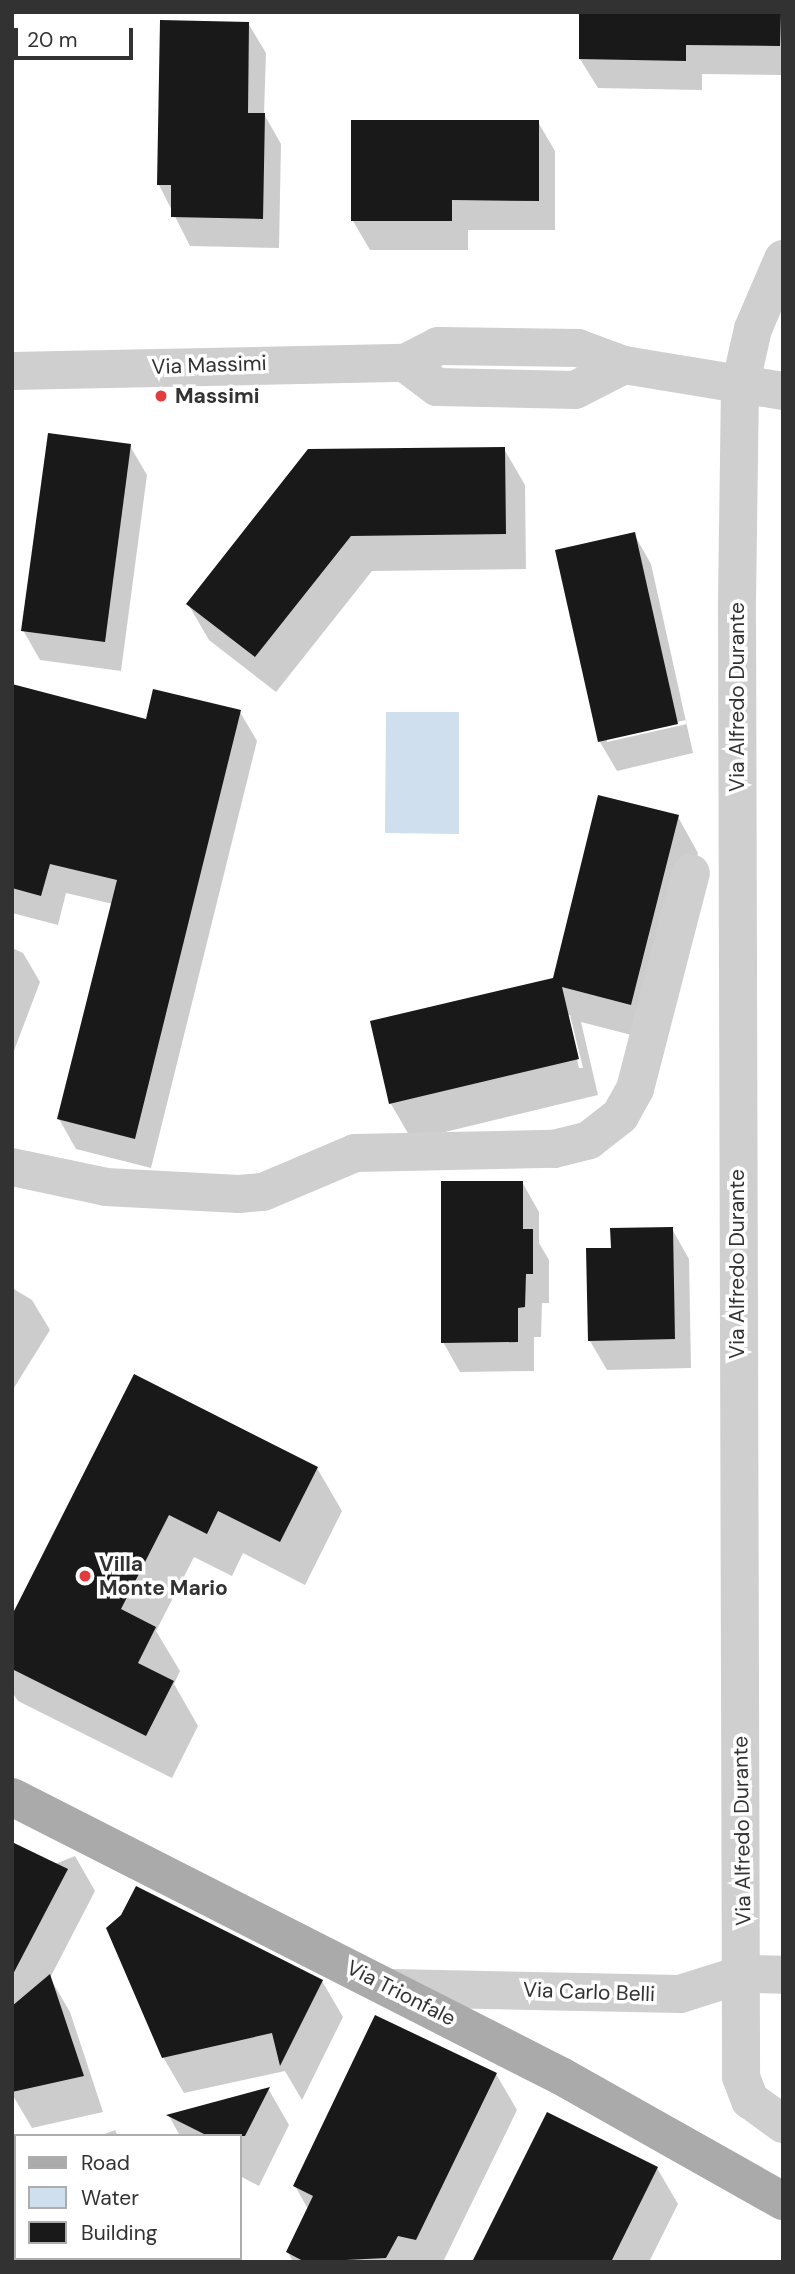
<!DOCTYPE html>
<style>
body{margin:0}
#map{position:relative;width:795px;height:2274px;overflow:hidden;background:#fff;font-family:"DM Sans",sans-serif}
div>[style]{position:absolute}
.water>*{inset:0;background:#cfdfed}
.shadow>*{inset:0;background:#0003}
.building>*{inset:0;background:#191919}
.minor>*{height:38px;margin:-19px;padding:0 19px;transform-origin:19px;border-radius:19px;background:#cfcfcf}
.major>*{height:38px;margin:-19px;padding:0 19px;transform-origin:19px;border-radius:19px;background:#aaa}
.dots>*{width:19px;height:19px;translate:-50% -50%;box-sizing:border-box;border:4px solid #fff;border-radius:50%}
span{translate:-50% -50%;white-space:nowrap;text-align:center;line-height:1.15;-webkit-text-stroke:7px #fff;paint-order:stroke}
.street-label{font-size:21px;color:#323232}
.poi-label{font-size:21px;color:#323232;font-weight:700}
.left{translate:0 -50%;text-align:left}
.frame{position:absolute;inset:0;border:14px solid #323232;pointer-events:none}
.legend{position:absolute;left:14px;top:2134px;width:228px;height:126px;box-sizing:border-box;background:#fff;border:2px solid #adadad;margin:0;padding:9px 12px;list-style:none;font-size:21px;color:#323232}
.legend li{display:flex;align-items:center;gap:14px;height:35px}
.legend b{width:35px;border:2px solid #adadad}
.scale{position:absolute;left:14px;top:28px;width:119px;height:32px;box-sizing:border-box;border:4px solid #323232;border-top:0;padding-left:9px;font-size:21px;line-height:24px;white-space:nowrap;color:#323232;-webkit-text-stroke:5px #fff;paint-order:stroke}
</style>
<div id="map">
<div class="water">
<i style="clip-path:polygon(386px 712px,459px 712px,459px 834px,385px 833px)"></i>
</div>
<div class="shadow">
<i style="clip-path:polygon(581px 12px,783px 12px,783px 75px,702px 74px,702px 90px,598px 88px,580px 59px)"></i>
<i style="clip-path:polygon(248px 23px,266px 53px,264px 114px,281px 144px,279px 248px,190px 246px,159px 185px)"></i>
<i style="clip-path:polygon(538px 122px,555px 151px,555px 230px,468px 230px,468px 250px,370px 250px,353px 221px)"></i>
<i style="clip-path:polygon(130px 446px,147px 475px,121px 671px,40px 660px,23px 630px)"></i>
<i style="clip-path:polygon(504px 449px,525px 485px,526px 569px,372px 571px,276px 692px,209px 640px,188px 604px)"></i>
<i style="clip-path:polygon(evenodd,634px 534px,651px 564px,693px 753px,617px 771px,600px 742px,634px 534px,686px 720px,687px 724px,607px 742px,607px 738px,686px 720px)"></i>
<i style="clip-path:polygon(12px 686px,147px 722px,240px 712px,257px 741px,151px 1168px,76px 1149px,59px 1119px,113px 904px,66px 893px,58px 925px,12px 913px)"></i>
<i style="clip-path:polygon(evenodd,678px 817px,698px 853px,651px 1040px,581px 1022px,598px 1095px,412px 1140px,391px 1104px,372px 1022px,554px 980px,678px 817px,567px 1015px,570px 1015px,583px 1068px,579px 1068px,567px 1015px)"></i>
<i style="clip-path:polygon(12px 948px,23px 953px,40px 982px,12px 1056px)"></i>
<i style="clip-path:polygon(522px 1182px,539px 1212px,539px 1243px,549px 1260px,549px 1303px,542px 1303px,541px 1337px,534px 1337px,534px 1371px,460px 1372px,443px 1342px)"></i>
<i style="clip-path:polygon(672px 1229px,689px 1259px,691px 1368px,607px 1370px,590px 1341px,613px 1249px)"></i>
<i style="clip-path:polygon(12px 1288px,32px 1300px,50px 1330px,12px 1391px)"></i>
<i style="clip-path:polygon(135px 1376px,317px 1468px,342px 1511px,305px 1585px,243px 1553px,232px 1576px,194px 1557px,156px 1631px,180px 1671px,174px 1684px,198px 1726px,172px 1778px,18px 1701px,12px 1692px,12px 1619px)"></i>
<i style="clip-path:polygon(12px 1844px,55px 1864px,75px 1856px,95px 1891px,50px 1978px,70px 2012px,103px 2112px,32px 2128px,12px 2094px)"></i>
<i style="clip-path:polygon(322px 1981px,343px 2017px,302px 2100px,285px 2071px,184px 2093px,163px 2057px)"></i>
<i style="clip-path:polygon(496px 2074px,517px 2110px,443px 2262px,293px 2262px,288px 2252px,308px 2209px,295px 2186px)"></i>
<i style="clip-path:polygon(269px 2090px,289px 2125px,259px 2186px,240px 2176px,240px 2136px,180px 2136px,169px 2116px)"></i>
<i style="clip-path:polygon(115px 2130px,118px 2136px,99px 2136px)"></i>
<i style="clip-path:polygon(16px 2158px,16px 2258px,136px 2258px,12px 2262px)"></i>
<i style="clip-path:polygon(657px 2168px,678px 2204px,649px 2262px,474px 2262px)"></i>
</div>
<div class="building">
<i style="clip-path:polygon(579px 12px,781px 12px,780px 46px,686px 45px,686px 61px,579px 59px)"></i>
<i style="clip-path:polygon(160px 20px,249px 22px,248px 113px,265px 113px,263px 219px,171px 217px,171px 185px,157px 185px)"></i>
<i style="clip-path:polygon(351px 120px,539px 120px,539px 201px,452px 200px,452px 221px,351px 221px)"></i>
<i style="clip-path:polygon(48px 433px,131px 444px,105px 642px,21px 631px)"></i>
<i style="clip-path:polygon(505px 447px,506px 534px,351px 536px,255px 657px,186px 604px,308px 449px)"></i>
<i style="clip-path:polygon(635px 532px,678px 724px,598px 742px,555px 550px)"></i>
<i style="clip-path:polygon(12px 684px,146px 719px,153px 689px,241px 710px,135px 1139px,57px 1119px,117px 880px,50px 864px,41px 896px,12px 888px)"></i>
<i style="clip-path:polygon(598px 795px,679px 815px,631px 1005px,562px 987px,579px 1059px,389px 1104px,370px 1021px,553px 978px)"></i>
<i style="clip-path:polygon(441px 1181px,523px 1181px,523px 1229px,533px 1229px,533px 1274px,526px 1274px,525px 1307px,518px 1308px,518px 1342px,441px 1343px)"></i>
<i style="clip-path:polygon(673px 1227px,675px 1339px,588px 1341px,586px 1248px,611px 1248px,610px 1228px)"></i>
<i style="clip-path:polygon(134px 1374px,318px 1467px,280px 1542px,218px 1511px,207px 1534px,169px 1515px,121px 1609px,156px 1627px,138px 1663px,174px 1681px,146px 1736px,12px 1669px,12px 1615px)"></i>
<i style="clip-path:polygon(12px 1842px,68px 1869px,12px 1976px)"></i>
<i style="clip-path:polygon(136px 1886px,323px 1980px,280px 2066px,272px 2033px,162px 2058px,106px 1928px,121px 1915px)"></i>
<i style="clip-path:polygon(50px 1974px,84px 2076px,12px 2092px,12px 2006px)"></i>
<i style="clip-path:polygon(375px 2015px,497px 2073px,416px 2240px,398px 2236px,386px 2258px,305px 2262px,286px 2252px,313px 2196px,293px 2186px)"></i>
<i style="clip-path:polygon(270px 2087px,245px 2136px,208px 2136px,166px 2115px)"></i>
<i style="clip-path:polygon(547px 2112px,658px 2167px,611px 2262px,472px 2262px)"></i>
</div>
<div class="minor">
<i style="left:783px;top:259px;width:76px;rotate:113.2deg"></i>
<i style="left:753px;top:329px;width:58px;rotate:102.8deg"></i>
<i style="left:740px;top:386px;width:223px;rotate:90.8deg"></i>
<i style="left:737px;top:609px;width:1468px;rotate:89.84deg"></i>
<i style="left:741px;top:2077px;width:25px;rotate:69deg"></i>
<i style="left:750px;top:2100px;width:41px;rotate:36deg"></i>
<i style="left:405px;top:363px;width:40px;rotate:37deg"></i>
<i style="left:437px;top:387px;width:138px;rotate:1.2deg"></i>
<i style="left:575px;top:390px;width:55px;rotate:-27deg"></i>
<i style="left:12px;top:371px;width:393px;rotate:-1.2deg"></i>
<i style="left:405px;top:363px;width:37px;rotate:-27deg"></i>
<i style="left:438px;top:346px;width:140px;rotate:0.8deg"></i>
<i style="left:578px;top:348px;width:49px;rotate:20.3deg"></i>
<i style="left:624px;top:365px;width:161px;rotate:9.3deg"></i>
<i style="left:12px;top:1167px;width:96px;rotate:12deg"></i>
<i style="left:106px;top:1187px;width:133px;rotate:3deg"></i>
<i style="left:239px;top:1194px;width:24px;rotate:-5deg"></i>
<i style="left:263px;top:1192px;width:100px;rotate:-23deg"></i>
<i style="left:355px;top:1153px;width:199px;rotate:-1.2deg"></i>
<i style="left:554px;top:1149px;width:36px;rotate:-14deg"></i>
<i style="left:589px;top:1140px;width:39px;rotate:-38deg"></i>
<i style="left:620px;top:1116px;width:31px;rotate:-61deg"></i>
<i style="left:635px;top:1089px;width:223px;rotate:-75.5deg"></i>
<i style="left:392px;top:1988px;width:288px;rotate:1.2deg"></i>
<i style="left:680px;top:1994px;width:67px;rotate:-17.4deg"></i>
<i style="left:744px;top:1974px;width:39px;rotate:1deg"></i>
<i style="left:221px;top:2258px;width:4px;rotate:63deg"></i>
</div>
<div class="major">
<i style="left:12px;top:1797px;width:616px;rotate:26.94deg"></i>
<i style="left:561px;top:2076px;width:255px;rotate:29.4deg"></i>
</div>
<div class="dots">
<i style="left:161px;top:396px;background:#e23c3d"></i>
<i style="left:85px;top:1576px;background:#e23c3d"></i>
</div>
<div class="street-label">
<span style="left:209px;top:365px;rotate:-2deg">Via Massimi</span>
<span style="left:737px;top:697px;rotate:-90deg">Via Alfredo Durante</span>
<span style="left:737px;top:1264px;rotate:-90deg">Via Alfredo Durante</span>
<span style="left:742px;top:1831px;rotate:-91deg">Via Alfredo Durante</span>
<span style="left:589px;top:1992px;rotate:2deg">Via Carlo Belli</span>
<span style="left:401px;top:1993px;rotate:27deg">Via Trionfale</span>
</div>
<div class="poi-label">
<span class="left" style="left:175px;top:396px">Massimi</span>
<span class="left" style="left:99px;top:1576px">Villa<br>Monte Mario</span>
</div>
<div class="frame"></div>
<ul class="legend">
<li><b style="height:9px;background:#aaa"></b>Road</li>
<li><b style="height:19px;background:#cfdfed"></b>Water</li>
<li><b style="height:19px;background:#191919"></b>Building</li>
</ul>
<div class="scale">20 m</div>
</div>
